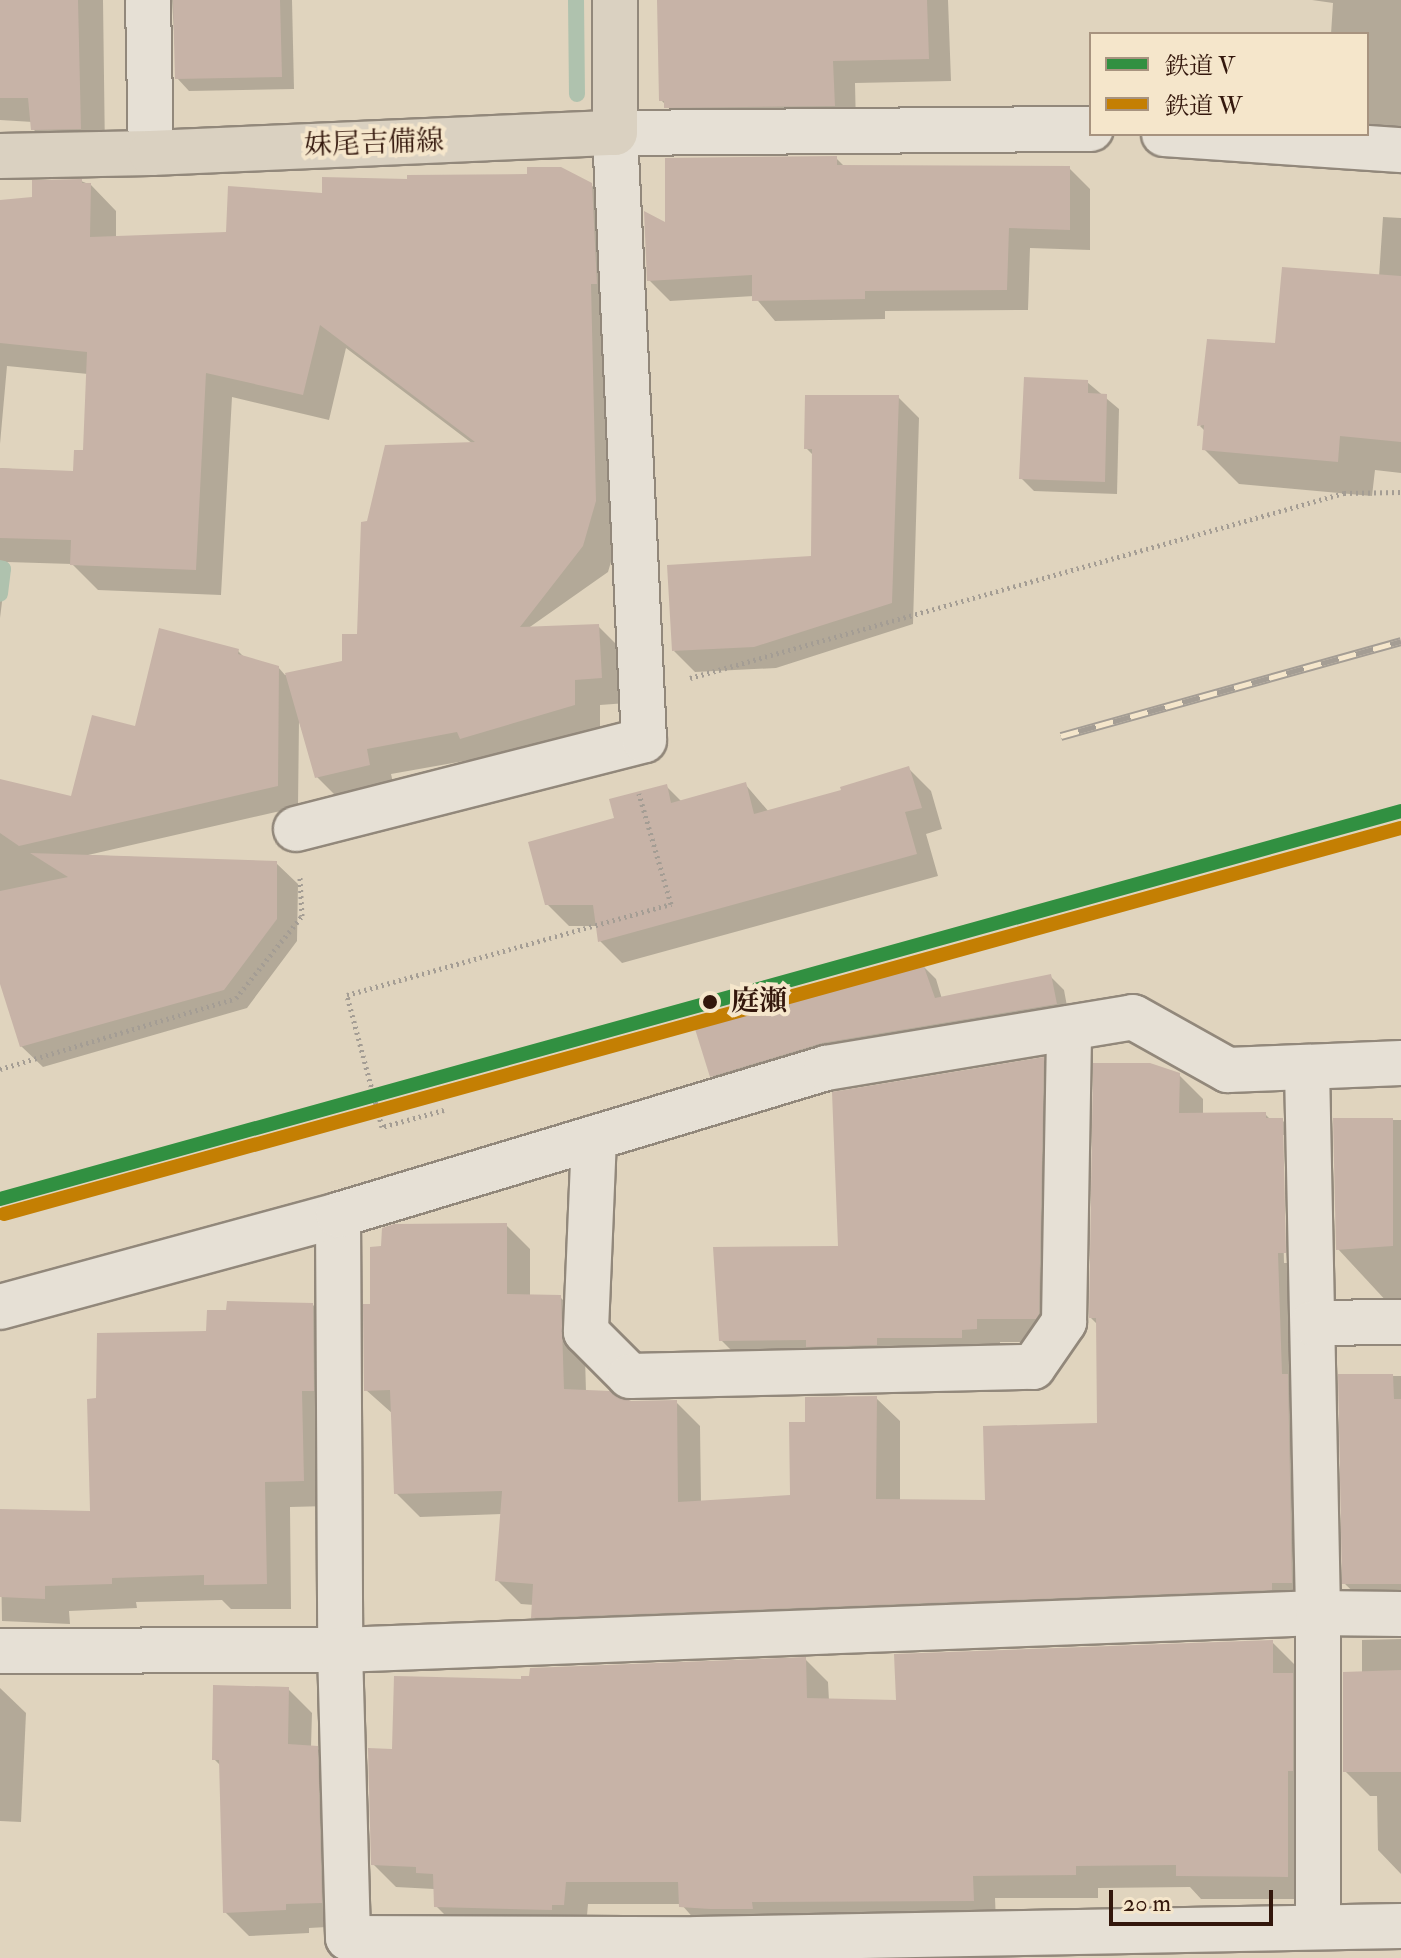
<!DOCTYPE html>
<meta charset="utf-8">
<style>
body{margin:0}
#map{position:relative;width:1401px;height:1958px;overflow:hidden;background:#e0d4be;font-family:"IM FELL Double Pica","Noto Serif JP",serif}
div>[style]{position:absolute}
.shadow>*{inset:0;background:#0003}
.stream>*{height:16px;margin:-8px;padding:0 8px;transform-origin:8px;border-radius:8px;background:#afc2ae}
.building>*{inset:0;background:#c7b3a7}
.path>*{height:5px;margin-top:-2.5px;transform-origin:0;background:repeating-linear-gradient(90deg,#a49d94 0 2px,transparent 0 6px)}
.roads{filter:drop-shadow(2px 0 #92887b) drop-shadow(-2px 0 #92887b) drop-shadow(0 2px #92887b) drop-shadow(0 -2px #92887b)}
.minor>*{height:44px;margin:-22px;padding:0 22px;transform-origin:22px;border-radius:22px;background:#e6e0d5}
.major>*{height:44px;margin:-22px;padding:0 22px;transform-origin:22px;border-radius:22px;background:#dad1c1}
.rail>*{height:9px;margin-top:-4.5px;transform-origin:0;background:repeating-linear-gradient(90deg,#f5e6cb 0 18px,#a49d94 0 36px);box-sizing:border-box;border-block:2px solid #a49d94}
.rail-1>*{height:14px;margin:-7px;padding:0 7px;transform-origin:7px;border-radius:7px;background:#319041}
.rail-2>*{height:14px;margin:-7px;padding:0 7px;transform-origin:7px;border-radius:7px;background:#c47f03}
.dots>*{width:22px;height:22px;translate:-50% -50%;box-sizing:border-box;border:4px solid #f5e6cb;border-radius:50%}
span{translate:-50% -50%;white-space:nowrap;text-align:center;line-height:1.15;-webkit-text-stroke:8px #f5e6cb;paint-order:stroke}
.street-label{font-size:28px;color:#33170c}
.stop-label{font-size:28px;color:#33170c;font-weight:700}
.left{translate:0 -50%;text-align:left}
.legend{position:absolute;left:1089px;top:32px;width:280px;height:104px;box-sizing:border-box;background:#f5e6cb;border:2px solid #a7937f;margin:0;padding:10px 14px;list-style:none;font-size:24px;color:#33170c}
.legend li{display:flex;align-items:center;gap:16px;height:40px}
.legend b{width:40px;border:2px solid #a7937f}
.scale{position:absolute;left:1109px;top:1890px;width:164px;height:36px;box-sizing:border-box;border:4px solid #33170c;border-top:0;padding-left:10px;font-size:24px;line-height:28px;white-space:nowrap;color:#33170c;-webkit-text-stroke:6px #f5e6cb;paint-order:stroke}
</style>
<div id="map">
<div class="shadow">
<i style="clip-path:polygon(0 0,103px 0,105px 154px,59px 155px,33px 129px,33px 122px,0 120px)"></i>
<i style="clip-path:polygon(172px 0,292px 0,294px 89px,189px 91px,177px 78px)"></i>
<i style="clip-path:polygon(659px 0,948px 0,951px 81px,855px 83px,856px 128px,689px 129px,661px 100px)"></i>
<i style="clip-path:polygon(1312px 0,1401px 0,1401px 139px,1367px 134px,1367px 34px,1331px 34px,1333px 3px)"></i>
<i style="clip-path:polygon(836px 158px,845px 167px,1069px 168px,1090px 189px,1090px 250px,1030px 248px,1028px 310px,885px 311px,885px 319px,775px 321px,754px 296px,670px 301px,649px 280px,667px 225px)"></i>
<i style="clip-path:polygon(81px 181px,91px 185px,116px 211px,116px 238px,228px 234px,323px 195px,591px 185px,618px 211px,621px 528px,608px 572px,527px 629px,598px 626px,624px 652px,627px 703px,600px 705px,600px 730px,487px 764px,481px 758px,391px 774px,395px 791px,343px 803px,317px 777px,299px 721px,298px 807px,88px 855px,276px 863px,298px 884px,297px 941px,247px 1008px,43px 1067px,21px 1046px,0 945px,0 781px,73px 799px,136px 728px,238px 651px,245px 658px,278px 667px,285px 675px,344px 663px,359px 636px,369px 523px,473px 444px,346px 348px,329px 420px,232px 397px,221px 595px,98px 590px,72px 564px,7px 562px,0 618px,0 468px,75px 474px,85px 452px,88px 374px,7px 366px,0 444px,0 202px,34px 199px)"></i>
<i style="clip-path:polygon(1383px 217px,1401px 218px,1401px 473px,1375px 470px,1372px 496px,1239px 484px,1204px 449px,1205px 431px,1200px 426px,1277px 345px,1379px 277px)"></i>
<i style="clip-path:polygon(1087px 382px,1119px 409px,1117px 494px,1034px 491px,1021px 478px)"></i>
<i style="clip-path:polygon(898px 397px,919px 418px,913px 624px,776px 668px,695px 672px,674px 651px,813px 558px,814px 456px,806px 448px)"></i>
<i style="clip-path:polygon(909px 769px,931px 791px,942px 829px,926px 834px,938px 876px,622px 963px,600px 941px,598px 926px,569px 926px,547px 904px,616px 820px,666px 786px,682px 802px,745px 784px,769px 812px,843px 792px)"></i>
<i style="clip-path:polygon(923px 966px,936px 979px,942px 999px,1051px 977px,1064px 990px,1069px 1017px,725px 1089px,712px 1076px)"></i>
<i style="clip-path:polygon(1043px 1059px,1066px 1083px,1060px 1342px,1000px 1342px,1000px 1352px,745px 1364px,721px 1340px,840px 1248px)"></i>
<i style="clip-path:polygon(evenodd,1179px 1075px,1203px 1099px,1203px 1115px,1265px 1114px,1271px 1120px,1282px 1120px,1306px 1144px,1315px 1607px,557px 1641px,534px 1617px,534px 1605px,521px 1604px,497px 1580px,502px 1514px,420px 1517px,396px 1493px,393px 1414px,366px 1390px,372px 1306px,506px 1225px,530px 1249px,530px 1297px,560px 1297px,584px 1321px,586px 1392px,630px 1403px,676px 1402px,700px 1426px,701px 1503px,792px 1497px,807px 1423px,876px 1398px,900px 1421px,900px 1501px,987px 1502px,1099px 1425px,1098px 1325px,1091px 1318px,1179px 1075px,1281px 1135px,1285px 1135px,1288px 1263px,1284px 1263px,1281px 1135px)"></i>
<i style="clip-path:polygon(1335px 1120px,1401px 1120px,1401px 1304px,1389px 1304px,1338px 1249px)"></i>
<i style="clip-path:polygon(313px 1305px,338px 1330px,328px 1506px,290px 1507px,291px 1609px,231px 1609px,222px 1600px,136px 1602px,137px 1608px,69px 1611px,70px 1624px,2px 1621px,0 1511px,92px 1513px,98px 1400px,208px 1332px)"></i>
<i style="clip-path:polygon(1340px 1376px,1401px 1376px,1401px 1612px,1370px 1608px,1344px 1583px)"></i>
<i style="clip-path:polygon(1401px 1639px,1401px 1874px,1378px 1850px,1377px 1796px,1370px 1796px,1345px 1771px,1362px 1673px,1362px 1640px)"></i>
<i style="clip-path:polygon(1272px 1642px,1295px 1665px,1295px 1678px,1315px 1698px,1310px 1899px,1201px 1899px,1190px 1887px,1098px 1888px,1098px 1898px,995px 1898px,996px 1923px,704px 1930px,681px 1904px,588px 1904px,586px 1927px,459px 1929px,436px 1906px,434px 1889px,396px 1887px,373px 1864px,394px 1752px,523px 1681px,805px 1659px,828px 1682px,829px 1701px,898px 1702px)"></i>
<i style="clip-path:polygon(0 1688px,26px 1713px,21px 1822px,0 1821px)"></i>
<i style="clip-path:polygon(288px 1689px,312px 1713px,311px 1747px,317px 1748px,341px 1772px,345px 1926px,309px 1928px,309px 1933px,249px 1936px,225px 1912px,221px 1766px,214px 1759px)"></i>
</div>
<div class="stream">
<i style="left:576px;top:0;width:94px;rotate:89.4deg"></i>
<i style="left:0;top:568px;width:3px;rotate:18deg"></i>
<i style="left:3px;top:569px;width:25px;rotate:97deg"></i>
</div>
<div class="building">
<i style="clip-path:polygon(0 0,78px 0,81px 129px,31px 130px,28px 98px,0 98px)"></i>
<i style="clip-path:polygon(173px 0,280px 0,282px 77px,175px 79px)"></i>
<i style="clip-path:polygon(657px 0,927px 0,929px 59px,833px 61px,835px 106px,664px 108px,664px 101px,659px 101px)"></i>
<i style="clip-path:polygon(837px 156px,837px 165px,1070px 166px,1070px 230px,1009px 228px,1007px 290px,865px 291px,865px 299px,752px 301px,752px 275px,647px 281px,644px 211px,665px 222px,665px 158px)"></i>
<i style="clip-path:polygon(527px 167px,561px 167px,592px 183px,597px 284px,591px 284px,596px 501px,583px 546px,520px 627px,599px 624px,602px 678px,575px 680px,575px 705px,460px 739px,457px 732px,367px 749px,370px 765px,315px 778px,285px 673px,342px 661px,342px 634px,357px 634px,361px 522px,367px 521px,385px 445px,475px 442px,320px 325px,303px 395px,206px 373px,196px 570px,70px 565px,71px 540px,0 538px,0 468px,73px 471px,74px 450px,83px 450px,87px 352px,0 343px,0 200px,32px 197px,32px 180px,82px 179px,82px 183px,91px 183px,90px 237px,226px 232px,228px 186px,322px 193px,322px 177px,407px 179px,407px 175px,527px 174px)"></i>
<i style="clip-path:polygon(1282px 267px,1401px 276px,1401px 442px,1340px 436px,1338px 462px,1202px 450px,1204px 425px,1197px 426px,1207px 339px,1275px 343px)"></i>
<i style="clip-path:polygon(1024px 377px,1088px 380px,1088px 393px,1107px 394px,1105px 482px,1019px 479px)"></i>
<i style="clip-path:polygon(805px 395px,899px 395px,892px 603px,754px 647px,672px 651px,667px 565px,811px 556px,812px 449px,804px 449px)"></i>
<i style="clip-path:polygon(159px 628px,239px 649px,238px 654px,279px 666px,278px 786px,19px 846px,0 833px,0 779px,71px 796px,92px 715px,135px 726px)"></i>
<i style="clip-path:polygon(909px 766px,922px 808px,905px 812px,917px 854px,598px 942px,593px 905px,545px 905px,528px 842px,614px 818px,609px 799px,667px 784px,671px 803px,746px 782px,754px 814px,841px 790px,840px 787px)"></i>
<i style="clip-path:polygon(30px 853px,277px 861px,277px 919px,224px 990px,20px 1047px,0 984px,0 891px,68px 877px)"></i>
<i style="clip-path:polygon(923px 964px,935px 998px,1051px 974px,1057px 1004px,822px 1043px,710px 1077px,695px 1029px)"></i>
<i style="clip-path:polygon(1044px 1057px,1039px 1314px,1036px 1319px,977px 1319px,977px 1329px,962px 1330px,962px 1338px,877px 1338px,877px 1345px,806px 1347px,806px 1340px,719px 1341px,713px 1247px,838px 1246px,832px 1092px)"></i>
<i style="clip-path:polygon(1093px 1063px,1150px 1063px,1180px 1073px,1179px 1113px,1266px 1112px,1266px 1118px,1283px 1118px,1286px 1253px,1278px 1253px,1282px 1374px,1288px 1374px,1292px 1583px,1272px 1583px,1272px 1590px,531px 1618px,533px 1584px,495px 1581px,502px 1491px,394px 1494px,390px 1390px,364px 1391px,363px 1304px,370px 1304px,370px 1247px,381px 1246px,382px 1228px,394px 1224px,507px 1223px,507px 1294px,561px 1295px,564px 1389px,610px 1391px,631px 1401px,677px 1400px,678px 1502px,790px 1495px,789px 1422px,805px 1422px,805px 1397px,877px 1396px,876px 1499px,985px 1500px,983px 1426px,1097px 1423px,1096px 1318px,1089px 1318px)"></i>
<i style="clip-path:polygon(1333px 1118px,1393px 1118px,1393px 1246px,1336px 1250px)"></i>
<i style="clip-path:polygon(227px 1301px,313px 1303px,314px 1391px,302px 1391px,304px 1481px,265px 1482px,267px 1584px,204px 1585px,204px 1575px,112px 1578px,112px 1584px,45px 1586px,45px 1599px,0 1597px,0 1509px,90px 1511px,87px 1399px,96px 1398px,97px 1333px,206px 1331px,207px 1310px,226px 1310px)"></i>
<i style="clip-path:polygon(1338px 1374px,1393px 1374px,1394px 1399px,1401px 1399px,1401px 1584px,1342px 1584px)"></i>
<i style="clip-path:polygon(1273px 1640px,1273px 1673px,1293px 1673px,1293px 1771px,1288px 1771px,1288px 1877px,1176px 1876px,1176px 1865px,1076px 1866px,1076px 1875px,973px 1876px,974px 1901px,752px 1902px,753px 1909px,710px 1909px,679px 1907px,678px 1882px,566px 1882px,564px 1905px,552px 1905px,552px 1910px,434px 1907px,433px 1874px,416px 1873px,416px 1867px,371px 1865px,368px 1748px,392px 1749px,394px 1676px,521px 1679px,521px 1676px,529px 1676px,530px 1668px,806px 1657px,807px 1698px,896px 1700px,894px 1654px)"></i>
<i style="clip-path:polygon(1401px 1670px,1401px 1772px,1343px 1772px,1343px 1672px)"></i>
<i style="clip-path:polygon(213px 1685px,289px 1687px,288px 1744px,318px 1746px,322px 1903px,286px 1904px,286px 1910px,223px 1913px,219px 1760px,212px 1760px)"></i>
</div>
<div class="path">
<i style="left:690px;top:678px;width:680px;rotate:-15.79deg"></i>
<i style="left:1344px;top:493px;width:57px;rotate:-1deg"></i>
<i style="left:0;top:1069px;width:246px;rotate:-16.7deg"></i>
<i style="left:236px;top:998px;width:105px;rotate:-51.2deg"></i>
<i style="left:302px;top:916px;width:39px;rotate:-93deg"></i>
<i style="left:444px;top:1110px;width:64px;rotate:164.7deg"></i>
<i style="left:382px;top:1127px;width:137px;rotate:-104.9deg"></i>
<i style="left:347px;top:995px;width:337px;rotate:-15.7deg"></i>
<i style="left:671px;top:904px;width:115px;rotate:-106.2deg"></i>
</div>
<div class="roads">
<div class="minor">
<i style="left:148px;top:0;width:153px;rotate:88.9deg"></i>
<i style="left:1164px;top:134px;width:238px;rotate:3.9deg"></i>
<i style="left:296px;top:829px;width:359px;rotate:-14.3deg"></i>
<i style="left:644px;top:740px;width:608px;rotate:-92.74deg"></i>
<i style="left:615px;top:133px;width:476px;rotate:-0.5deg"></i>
<i style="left:1307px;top:1068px;width:545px;rotate:88.84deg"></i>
<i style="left:1318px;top:1613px;width:314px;rotate:90deg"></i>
<i style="left:594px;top:1138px;width:194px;rotate:92.4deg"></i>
<i style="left:586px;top:1332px;width:62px;rotate:45deg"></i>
<i style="left:630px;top:1376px;width:403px;rotate:-1.3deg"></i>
<i style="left:1033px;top:1367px;width:55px;rotate:-55.4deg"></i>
<i style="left:1064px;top:1322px;width:294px;rotate:-89deg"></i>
<i style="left:338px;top:1215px;width:435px;rotate:89.7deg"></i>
<i style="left:340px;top:1650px;width:288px;rotate:88.4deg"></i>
<i style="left:348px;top:1938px;width:349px;rotate:0.2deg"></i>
<i style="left:697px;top:1939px;width:704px;rotate:-1.06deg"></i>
<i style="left:0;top:1307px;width:350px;rotate:-15.2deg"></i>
<i style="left:338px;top:1215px;width:510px;rotate:-16.76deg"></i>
<i style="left:826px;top:1068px;width:311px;rotate:-9.4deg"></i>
<i style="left:1133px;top:1017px;width:109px;rotate:29.2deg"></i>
<i style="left:1228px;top:1070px;width:173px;rotate:-2.3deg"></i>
<i style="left:1313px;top:1323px;width:88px;rotate:-0.7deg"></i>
<i style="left:0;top:1651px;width:340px;rotate:-0.2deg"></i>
<i style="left:340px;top:1650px;width:979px;rotate:-2.17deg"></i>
<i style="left:1318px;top:1613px;width:83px;rotate:0.7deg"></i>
</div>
<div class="major">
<i style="left:0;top:156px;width:151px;rotate:-1.1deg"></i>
<i style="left:151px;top:153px;width:464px;rotate:-2.5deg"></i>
<i style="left:615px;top:133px;width:133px;rotate:-90deg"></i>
</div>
</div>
<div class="rail">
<i style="left:1061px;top:736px;width:353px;rotate:-15.6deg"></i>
</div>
<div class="rail-1">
<i style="left:0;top:1199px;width:1454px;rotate:-15.48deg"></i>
</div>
<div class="rail-2">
<i style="left:4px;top:1214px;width:1449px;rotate:-15.45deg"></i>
</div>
<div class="dots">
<i style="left:710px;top:1002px;background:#33170c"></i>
</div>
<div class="street-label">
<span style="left:374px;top:144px;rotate:-2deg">妹尾吉備線</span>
</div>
<div class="stop-label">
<span class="left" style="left:731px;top:1002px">庭瀬</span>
</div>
<ul class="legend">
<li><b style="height:10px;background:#319041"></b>鉄道 V</li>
<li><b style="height:10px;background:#c47f03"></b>鉄道 W</li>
</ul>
<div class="scale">20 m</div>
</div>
